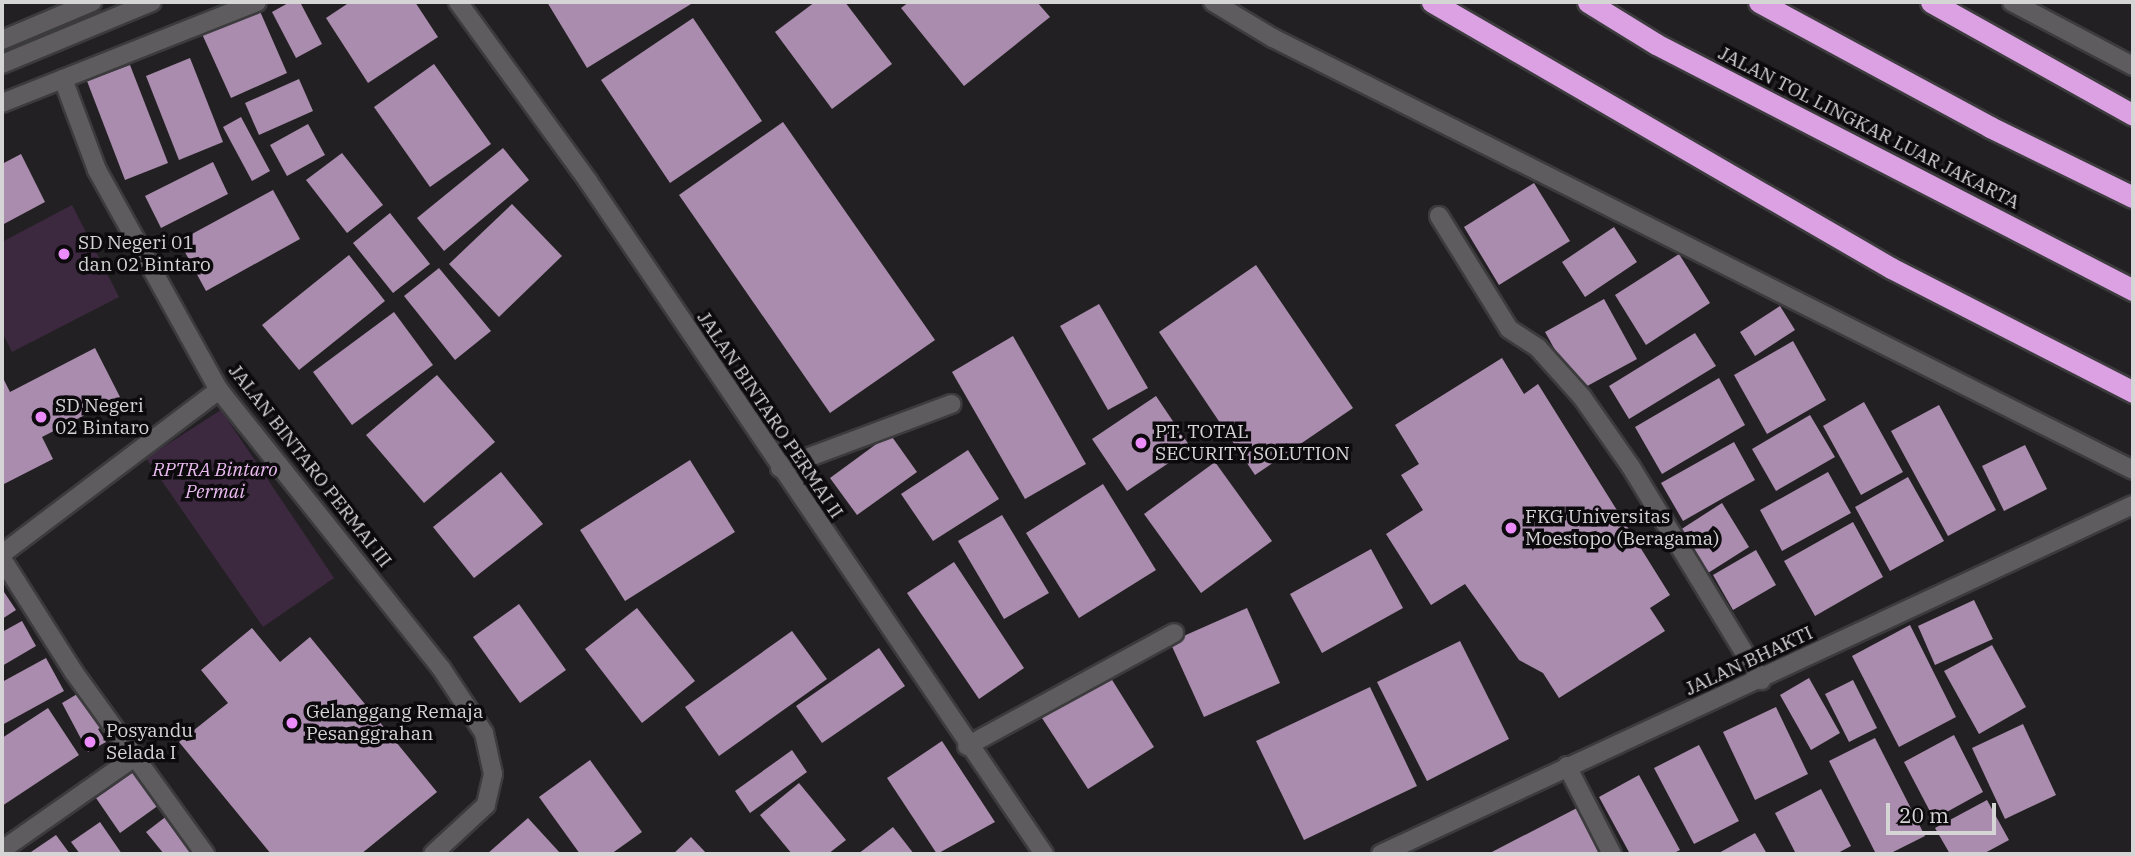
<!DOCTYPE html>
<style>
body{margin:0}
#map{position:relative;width:2135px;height:856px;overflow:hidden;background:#232023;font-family:"IBM Plex Serif",serif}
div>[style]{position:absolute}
.green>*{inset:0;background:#3c283f}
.building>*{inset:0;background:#aa8cae}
.roads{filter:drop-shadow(2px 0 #3c3b3d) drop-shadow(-2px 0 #3c3b3d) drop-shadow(0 2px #3c3b3d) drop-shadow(0 -2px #3c3b3d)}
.minor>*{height:18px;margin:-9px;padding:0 9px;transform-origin:9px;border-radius:9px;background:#5f5c5f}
.tertiary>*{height:18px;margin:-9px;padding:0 9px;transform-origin:9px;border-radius:9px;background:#5f5c5f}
.secondary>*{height:18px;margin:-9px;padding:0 9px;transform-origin:9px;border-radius:9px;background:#5f5c5f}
.motorway>*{height:21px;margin:-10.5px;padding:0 10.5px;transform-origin:10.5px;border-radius:10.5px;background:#dba1e3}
.dots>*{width:19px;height:19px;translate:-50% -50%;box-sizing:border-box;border:4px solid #0c0a0c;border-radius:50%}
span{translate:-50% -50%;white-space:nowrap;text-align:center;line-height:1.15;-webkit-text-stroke:7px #0c0a0c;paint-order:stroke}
.street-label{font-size:19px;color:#d6d5d6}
.poi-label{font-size:19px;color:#d6d5d6}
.left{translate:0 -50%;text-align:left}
.park-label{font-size:19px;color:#ebbbf2;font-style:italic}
.frame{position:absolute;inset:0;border:4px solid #d6d5d6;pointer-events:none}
.scale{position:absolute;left:1886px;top:803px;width:110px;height:32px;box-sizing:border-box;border:4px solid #d6d5d6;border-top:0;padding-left:9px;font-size:21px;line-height:24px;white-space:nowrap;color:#d6d5d6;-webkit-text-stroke:5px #0c0a0c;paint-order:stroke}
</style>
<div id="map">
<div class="green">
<i style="clip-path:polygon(72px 205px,119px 297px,12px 352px,2px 332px,2px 242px)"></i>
<i style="clip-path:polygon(221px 410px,334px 578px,263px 627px,146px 458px)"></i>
</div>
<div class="building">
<i style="clip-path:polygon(290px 2px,300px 2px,322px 44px,296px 58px,272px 12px)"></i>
<i style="clip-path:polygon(350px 2px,415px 2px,438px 37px,368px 83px,326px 18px)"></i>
<i style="clip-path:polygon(547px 2px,690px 2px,691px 4px,587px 68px)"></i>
<i style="clip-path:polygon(815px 2px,845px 2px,892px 64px,832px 109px,775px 32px)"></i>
<i style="clip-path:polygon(909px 2px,1037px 2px,1050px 17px,964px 86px,901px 8px)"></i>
<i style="clip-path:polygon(259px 9px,287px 73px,231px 98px,202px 34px)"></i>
<i style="clip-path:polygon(693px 18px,762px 121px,670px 183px,601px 80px)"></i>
<i style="clip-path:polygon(190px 58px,223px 142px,179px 160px,146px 76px)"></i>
<i style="clip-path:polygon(434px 64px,491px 144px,430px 187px,374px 107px)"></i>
<i style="clip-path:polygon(130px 65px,168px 163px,125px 180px,87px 81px)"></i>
<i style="clip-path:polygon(299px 79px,313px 111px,259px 135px,245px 103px)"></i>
<i style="clip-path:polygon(241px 117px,270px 171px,252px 181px,223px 127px)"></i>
<i style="clip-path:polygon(783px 122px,935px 340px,830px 413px,679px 195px)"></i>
<i style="clip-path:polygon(308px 124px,325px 155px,287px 176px,270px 145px)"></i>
<i style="clip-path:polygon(503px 148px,529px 180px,444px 251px,417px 218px)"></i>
<i style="clip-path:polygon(342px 153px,383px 205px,347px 233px,306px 180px)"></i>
<i style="clip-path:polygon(21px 154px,45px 202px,2px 225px,2px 164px)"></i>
<i style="clip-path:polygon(213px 162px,228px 194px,161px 228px,145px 196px)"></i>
<i style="clip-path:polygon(1534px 183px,1570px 241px,1499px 285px,1464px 227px)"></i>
<i style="clip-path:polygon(273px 190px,300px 239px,206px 291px,179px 241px)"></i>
<i style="clip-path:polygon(512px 204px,562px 256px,499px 317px,449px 264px)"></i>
<i style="clip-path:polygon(390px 213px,430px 264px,393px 293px,353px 243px)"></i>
<i style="clip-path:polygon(1614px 227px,1637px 262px,1585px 297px,1562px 262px)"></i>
<i style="clip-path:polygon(1679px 254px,1710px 303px,1646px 345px,1615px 295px)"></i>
<i style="clip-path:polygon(349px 255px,385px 301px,299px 370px,262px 325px)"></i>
<i style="clip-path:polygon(1256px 265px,1353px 408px,1255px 475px,1159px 332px)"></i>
<i style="clip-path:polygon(439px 268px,491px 331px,455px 360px,404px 296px)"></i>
<i style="clip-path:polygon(1604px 299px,1637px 359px,1578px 391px,1545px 332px)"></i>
<i style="clip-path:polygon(1099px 304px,1148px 388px,1108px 410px,1060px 326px)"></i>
<i style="clip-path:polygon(1780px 306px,1795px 330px,1755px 356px,1740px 332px)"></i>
<i style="clip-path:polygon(394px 312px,433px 365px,352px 425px,313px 372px)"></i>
<i style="clip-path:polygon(1695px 333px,1716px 366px,1629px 419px,1609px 386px)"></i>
<i style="clip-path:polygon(1013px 336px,1086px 464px,1025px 499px,952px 372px)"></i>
<i style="clip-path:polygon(1793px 341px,1826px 400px,1767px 434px,1734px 375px)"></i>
<i style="clip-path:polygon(95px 348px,120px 397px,42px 437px,53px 459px,2px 485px,2px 376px,10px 392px)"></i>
<i style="clip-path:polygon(1502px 358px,1524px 394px,1538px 384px,1670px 595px,1650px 608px,1665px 631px,1559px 698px,1543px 673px,1519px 660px,1465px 584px,1431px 605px,1386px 534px,1423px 510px,1401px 475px,1419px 464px,1395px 425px)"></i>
<i style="clip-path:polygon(437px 375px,495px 442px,424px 503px,366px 435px)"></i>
<i style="clip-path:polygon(1719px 378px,1745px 425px,1662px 474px,1635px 427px)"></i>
<i style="clip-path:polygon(1156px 396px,1191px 448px,1127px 491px,1092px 439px)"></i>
<i style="clip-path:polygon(1864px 402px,1903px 472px,1861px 495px,1823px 426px)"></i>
<i style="clip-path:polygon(1939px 405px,1996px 510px,1948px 536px,1891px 431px)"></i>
<i style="clip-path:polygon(1810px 415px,1835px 457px,1776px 491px,1752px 449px)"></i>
<i style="clip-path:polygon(890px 434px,917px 472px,857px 515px,830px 478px)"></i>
<i style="clip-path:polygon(1734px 442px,1755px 480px,1683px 521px,1661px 483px)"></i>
<i style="clip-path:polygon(2025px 445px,2047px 489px,2004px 511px,1982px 466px)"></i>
<i style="clip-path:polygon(968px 450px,999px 499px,933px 541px,901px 494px)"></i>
<i style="clip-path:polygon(690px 460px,735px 532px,625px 601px,580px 530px)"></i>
<i style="clip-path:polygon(1215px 462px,1272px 541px,1201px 593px,1144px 514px)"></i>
<i style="clip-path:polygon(501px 472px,543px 524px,474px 578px,433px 527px)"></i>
<i style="clip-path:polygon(1828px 472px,1851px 513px,1782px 551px,1760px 510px)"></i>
<i style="clip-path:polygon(1908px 477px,1944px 541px,1890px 571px,1855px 507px)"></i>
<i style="clip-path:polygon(1103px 484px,1156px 570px,1079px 618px,1026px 533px)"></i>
<i style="clip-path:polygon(1722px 503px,1749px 547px,1708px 573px,1680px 530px)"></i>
<i style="clip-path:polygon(1002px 515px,1049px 593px,1004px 619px,958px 541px)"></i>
<i style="clip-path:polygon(1853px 522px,1883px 577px,1815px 616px,1784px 561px)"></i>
<i style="clip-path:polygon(1371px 549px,1403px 608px,1322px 653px,1290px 594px)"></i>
<i style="clip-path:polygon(1756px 550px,1776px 585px,1733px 610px,1713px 575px)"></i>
<i style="clip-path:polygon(954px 562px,1024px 668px,979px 699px,907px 593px)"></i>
<i style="clip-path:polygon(2px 589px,16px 610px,2px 619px)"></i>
<i style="clip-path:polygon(1974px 600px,1993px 639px,1935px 665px,1918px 626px)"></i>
<i style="clip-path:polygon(519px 604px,566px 670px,520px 703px,473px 637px)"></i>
<i style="clip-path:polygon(637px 608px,695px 681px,642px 723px,585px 649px)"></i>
<i style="clip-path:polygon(1247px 608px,1280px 683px,1204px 717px,1170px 642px)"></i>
<i style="clip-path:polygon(22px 621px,36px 646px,2px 666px,2px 632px)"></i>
<i style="clip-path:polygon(1910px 625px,1956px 717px,1899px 747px,1852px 656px)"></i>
<i style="clip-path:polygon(252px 628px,280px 662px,310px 637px,437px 792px,361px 854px,271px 854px,179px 742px,228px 703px,201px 670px)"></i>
<i style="clip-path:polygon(792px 631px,827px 679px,719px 756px,685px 707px)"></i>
<i style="clip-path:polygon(1460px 641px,1509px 739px,1427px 781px,1377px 682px)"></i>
<i style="clip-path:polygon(1992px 645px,2026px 707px,1979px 734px,1944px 671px)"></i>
<i style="clip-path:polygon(879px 648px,905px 686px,822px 743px,796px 706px)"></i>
<i style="clip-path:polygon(46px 658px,64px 691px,2px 725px,2px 682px)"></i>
<i style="clip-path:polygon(1109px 675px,1154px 747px,1088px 789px,1042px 718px)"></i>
<i style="clip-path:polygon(1809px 678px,1840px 733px,1811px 750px,1780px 695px)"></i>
<i style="clip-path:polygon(1853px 680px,1877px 728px,1849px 742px,1825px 694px)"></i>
<i style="clip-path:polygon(1370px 687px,1417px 786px,1304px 840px,1256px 741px)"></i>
<i style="clip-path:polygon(84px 690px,104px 726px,98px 729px,106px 742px,88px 752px,62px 703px)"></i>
<i style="clip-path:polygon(1776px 707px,1808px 774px,1755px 800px,1723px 732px)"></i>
<i style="clip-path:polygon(48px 708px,79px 755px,2px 806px,2px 738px)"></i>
<i style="clip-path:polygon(2023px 724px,2056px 795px,2005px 819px,1972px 748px)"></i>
<i style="clip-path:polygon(1954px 735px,1983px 792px,1934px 819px,1904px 762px)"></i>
<i style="clip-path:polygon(1875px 738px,1925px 836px,1889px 854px,1876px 854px,1829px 761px)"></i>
<i style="clip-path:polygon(942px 741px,995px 822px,937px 854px,887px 778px)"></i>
<i style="clip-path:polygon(1699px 745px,1739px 821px,1694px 844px,1654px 768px)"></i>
<i style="clip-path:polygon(792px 750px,807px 772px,750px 813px,735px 791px)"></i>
<i style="clip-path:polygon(590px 760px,642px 832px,611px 854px,580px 854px,539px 797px)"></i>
<i style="clip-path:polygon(135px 771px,159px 805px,120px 833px,96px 798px)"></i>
<i style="clip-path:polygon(1639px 775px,1680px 850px,1672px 854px,1630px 854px,1599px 797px)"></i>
<i style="clip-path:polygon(799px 783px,846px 840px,828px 854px,792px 854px,760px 815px)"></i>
<i style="clip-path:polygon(1821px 789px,1851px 846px,1836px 854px,1796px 854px,1775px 813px)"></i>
<i style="clip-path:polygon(1987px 800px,2009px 840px,1983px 854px,1950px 854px,1935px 828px)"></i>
<i style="clip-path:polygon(1577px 808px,1602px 854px,1488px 854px)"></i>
<i style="clip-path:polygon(168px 815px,199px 854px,164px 854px,146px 832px)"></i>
<i style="clip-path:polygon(528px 818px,561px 854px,487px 854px)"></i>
<i style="clip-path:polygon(100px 822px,122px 854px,80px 854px,71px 842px)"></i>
<i style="clip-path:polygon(893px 827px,914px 854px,858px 854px)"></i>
<i style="clip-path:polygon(1755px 833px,1767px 854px,1717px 854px)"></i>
<i style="clip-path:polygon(56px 835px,70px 854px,28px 854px)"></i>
<i style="clip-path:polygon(691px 837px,707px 854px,673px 854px)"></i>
</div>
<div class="roads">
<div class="minor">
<i style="left:458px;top:2px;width:221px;rotate:54deg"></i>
<i style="left:588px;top:181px;width:813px;rotate:55.88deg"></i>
<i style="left:1213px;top:2px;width:70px;rotate:31deg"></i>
<i style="left:1273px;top:38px;width:962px;rotate:26.67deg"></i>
<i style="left:2012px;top:2px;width:137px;rotate:27.9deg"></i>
<i style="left:63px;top:79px;width:97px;rotate:69.5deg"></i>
<i style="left:97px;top:170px;width:252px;rotate:61deg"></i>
<i style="left:219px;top:390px;width:356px;rotate:51.4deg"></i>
<i style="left:441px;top:668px;width:78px;rotate:56.5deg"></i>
<i style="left:484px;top:733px;width:42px;rotate:77.6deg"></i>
<i style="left:493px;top:774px;width:32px;rotate:103deg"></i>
<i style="left:486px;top:805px;width:72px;rotate:137.2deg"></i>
<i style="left:1439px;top:216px;width:133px;rotate:58.2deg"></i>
<i style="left:1509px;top:329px;width:35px;rotate:33deg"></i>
<i style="left:1538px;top:348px;width:66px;rotate:48.1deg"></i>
<i style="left:1582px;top:397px;width:85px;rotate:55deg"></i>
<i style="left:1631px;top:467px;width:250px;rotate:58.6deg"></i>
<i style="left:780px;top:468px;width:183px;rotate:-20.5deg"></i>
<i style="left:2px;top:554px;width:272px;rotate:-37.1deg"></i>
<i style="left:2px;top:559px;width:133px;rotate:57.6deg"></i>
<i style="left:73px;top:671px;width:226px;rotate:54.2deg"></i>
<i style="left:967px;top:746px;width:236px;rotate:-28.6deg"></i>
<i style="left:1567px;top:766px;width:99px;rotate:62.9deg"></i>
<i style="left:2px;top:850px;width:164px;rotate:-35deg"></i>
<i style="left:1381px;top:854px;width:829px;rotate:-24.9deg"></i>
</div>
<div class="tertiary">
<i style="left:2px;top:40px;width:98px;rotate:-22.9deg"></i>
<i style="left:2px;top:103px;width:274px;rotate:-21.6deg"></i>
</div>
<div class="secondary">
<i style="left:2px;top:64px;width:162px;rotate:-22.5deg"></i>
</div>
<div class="motorway">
<i style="left:1432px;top:2px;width:531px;rotate:30.09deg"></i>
<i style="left:1891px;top:268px;width:272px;rotate:27.1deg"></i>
<i style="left:1588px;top:2px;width:80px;rotate:31.7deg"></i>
<i style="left:1656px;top:44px;width:537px;rotate:27.28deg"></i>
<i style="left:1759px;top:2px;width:263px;rotate:28.4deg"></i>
<i style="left:1990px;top:127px;width:159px;rotate:26.1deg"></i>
<i style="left:1931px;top:2px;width:231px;rotate:29.2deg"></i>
</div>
</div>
<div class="dots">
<i style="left:64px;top:254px;background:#ec8cfa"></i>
<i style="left:41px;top:417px;background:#ec8cfa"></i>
<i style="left:1141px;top:443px;background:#ec8cfa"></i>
<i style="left:1511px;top:528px;background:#ec8cfa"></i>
<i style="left:292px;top:723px;background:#ec8cfa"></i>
<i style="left:90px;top:742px;background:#ec8cfa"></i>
</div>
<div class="street-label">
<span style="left:1869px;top:128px;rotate:27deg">JALAN TOL LINGKAR LUAR JAKARTA</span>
<span style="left:770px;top:415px;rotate:56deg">JALAN BINTARO PERMAI II</span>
<span style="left:310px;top:466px;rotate:52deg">JALAN BINTARO PERMAI III</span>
<span style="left:1749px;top:661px;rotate:-25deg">JALAN BHAKTI</span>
</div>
<div class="poi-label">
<span class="left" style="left:78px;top:254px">SD Negeri 01<br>dan 02 Bintaro</span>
<span class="left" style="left:55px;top:417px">SD Negeri<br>02 Bintaro</span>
<span class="left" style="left:1155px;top:443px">PT. TOTAL<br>SECURITY SOLUTION</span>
<span class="left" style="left:1525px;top:528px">FKG Universitas<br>Moestopo (Beragama)</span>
<span class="left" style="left:306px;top:723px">Gelanggang Remaja<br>Pesanggrahan</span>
<span class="left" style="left:106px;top:742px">Posyandu<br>Selada I</span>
</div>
<div class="park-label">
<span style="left:215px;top:481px">RPTRA Bintaro<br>Permai</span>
</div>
<div class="frame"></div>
<div class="scale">20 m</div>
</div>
